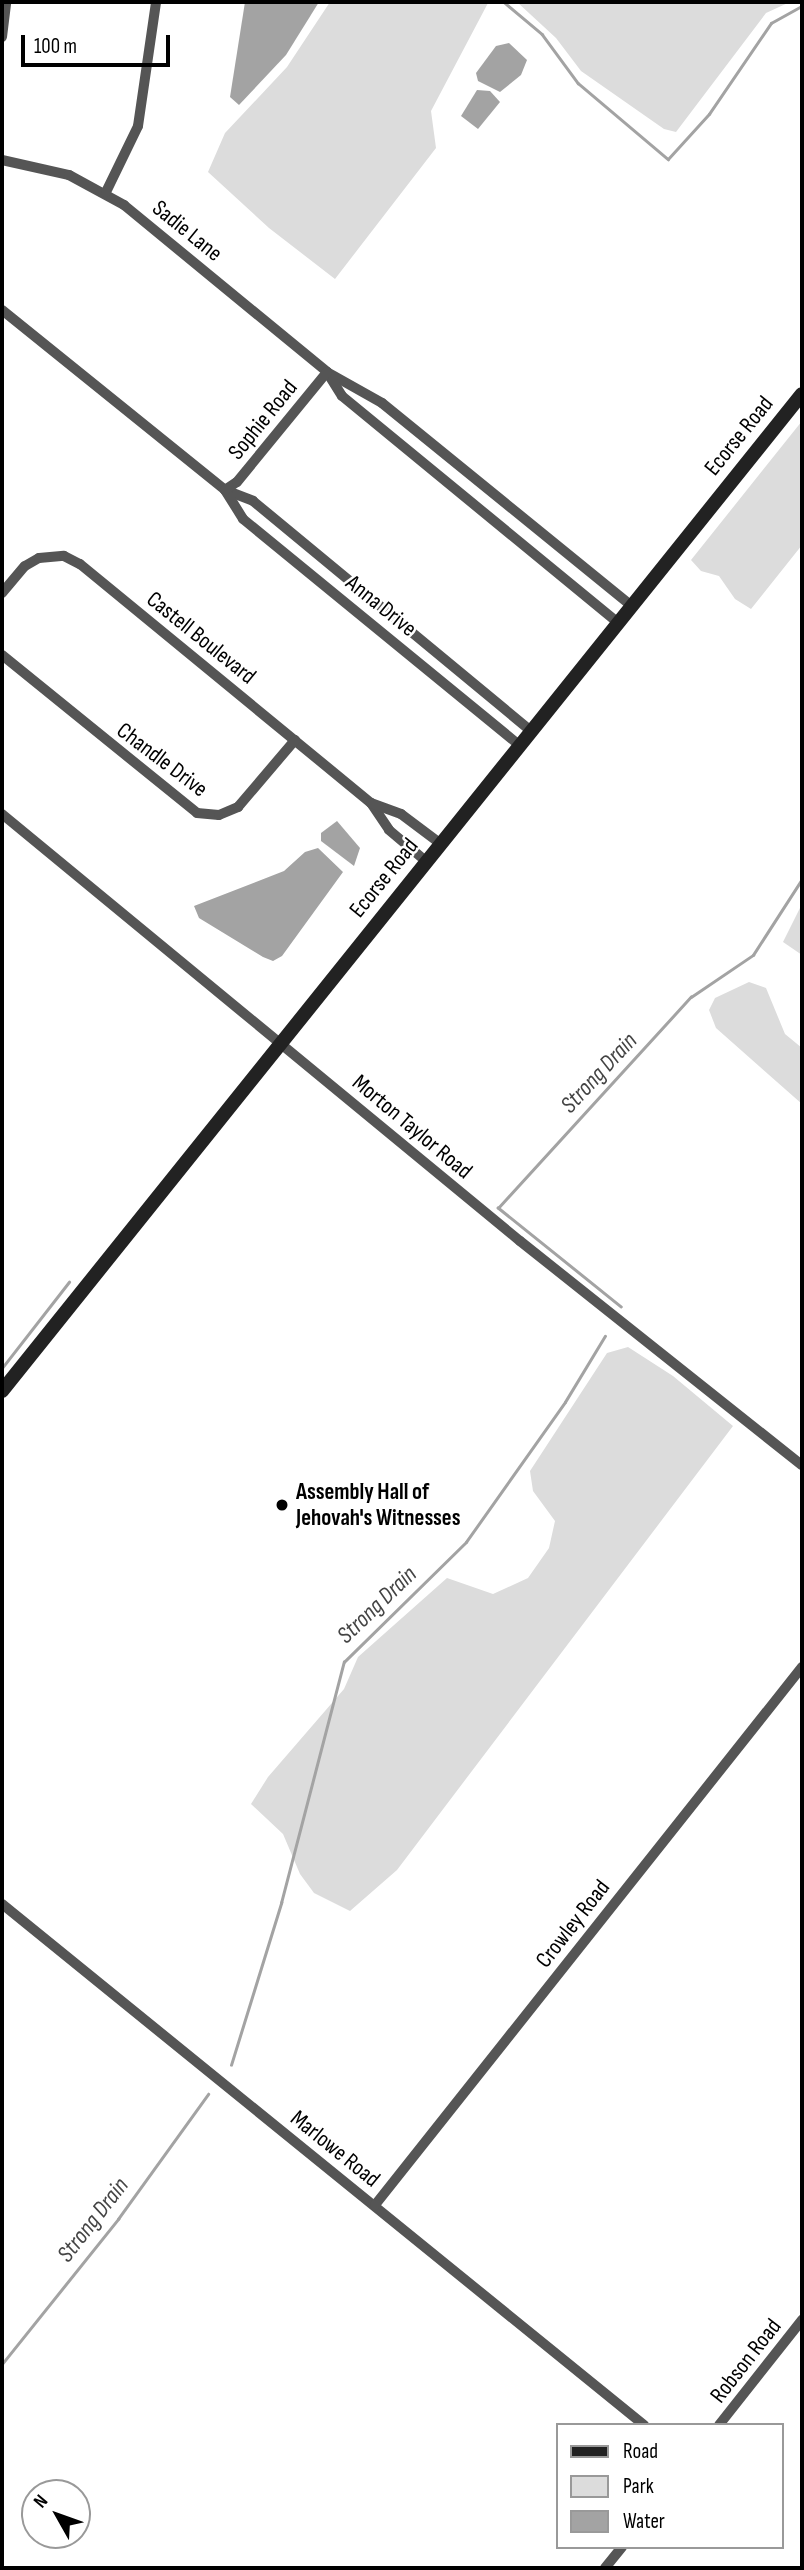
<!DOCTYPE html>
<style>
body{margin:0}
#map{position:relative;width:804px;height:2570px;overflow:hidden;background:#fff;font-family:"Sofia Sans Condensed",sans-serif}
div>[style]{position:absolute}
.green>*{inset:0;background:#dcdcdc}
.water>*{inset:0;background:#a3a3a3}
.stream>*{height:2.5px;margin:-1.25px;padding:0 1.25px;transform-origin:1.25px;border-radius:1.25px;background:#a3a3a3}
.minor>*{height:10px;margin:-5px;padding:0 5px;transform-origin:5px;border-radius:5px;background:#555}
.secondary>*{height:14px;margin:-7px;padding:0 7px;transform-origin:7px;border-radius:7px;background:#222}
.dots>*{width:19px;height:19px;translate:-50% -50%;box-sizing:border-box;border:4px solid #fff;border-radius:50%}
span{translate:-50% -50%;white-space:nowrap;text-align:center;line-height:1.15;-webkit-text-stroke:5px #fff;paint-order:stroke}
.street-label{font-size:23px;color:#000}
.poi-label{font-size:23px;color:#000;font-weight:700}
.left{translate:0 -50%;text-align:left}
.water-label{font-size:24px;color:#444;font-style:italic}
.frame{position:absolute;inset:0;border:4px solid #000;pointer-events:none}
.legend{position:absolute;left:556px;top:2423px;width:228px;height:126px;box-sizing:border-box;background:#fff;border:2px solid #999;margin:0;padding:9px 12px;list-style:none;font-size:21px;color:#000}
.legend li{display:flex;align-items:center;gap:14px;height:35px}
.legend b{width:35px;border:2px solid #999}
.north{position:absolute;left:21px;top:2479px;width:70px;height:70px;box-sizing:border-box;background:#fff;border:2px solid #999;border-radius:50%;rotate:310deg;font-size:19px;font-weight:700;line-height:28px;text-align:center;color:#000}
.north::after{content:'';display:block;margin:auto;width:24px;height:32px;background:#000;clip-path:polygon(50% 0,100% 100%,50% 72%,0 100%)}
.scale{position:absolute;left:21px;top:35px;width:149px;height:32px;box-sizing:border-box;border:4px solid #000;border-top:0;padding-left:9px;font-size:21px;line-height:24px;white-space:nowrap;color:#000;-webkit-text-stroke:5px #fff;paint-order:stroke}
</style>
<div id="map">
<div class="green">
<i style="clip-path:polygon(330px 2px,488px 3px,431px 111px,436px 148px,335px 279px,269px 228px,208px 172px,225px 133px,287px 67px)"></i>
<i style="clip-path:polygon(517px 2px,790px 2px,766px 13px,676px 132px,664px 129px,581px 71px,556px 38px)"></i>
<i style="clip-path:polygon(802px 421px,802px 545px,751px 609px,735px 599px,719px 576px,701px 571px,691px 560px)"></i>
<i style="clip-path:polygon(802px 904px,802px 955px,783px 942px)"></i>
<i style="clip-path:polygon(749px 982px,766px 988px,785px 1034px,802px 1048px,802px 1104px,716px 1028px,709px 1010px,715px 998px)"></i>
<i style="clip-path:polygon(628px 1347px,673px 1376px,733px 1426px,397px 1870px,350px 1911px,314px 1893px,300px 1874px,283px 1834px,251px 1804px,268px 1777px,344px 1689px,358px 1657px,447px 1578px,493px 1594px,528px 1578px,549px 1548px,555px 1521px,533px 1491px,530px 1471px,607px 1353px)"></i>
</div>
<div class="water">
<i style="clip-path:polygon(245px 2px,319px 2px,286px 55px,239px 105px,230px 97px)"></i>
<i style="clip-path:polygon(509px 43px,527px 60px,521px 75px,500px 92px,478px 81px,476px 73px,496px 46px)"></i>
<i style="clip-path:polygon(477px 90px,490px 91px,500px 102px,478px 129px,461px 116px)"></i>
<i style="clip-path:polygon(337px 821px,360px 848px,354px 866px,321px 841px,321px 833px)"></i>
<i style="clip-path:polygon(318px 848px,343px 872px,282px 956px,273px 961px,263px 957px,199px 918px,194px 906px,284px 871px,305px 852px)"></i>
</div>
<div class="stream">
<i style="left:504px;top:2px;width:50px;rotate:40.1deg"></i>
<i style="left:542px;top:34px;width:61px;rotate:53.7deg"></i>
<i style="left:578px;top:83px;width:118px;rotate:40.2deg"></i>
<i style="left:668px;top:159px;width:61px;rotate:-47.7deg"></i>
<i style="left:709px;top:114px;width:110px;rotate:-55.7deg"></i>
<i style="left:771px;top:23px;width:35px;rotate:-29deg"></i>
<i style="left:621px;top:1307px;width:158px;rotate:-141.2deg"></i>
<i style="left:498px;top:1208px;width:286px;rotate:-47.6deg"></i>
<i style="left:691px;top:997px;width:75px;rotate:-34.1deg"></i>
<i style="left:753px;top:955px;width:90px;rotate:-57.2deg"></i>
<i style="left:2px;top:1368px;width:109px;rotate:-52.1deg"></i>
<i style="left:231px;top:2065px;width:170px;rotate:-72.8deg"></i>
<i style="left:281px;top:1903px;width:249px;rotate:-75.4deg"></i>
<i style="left:344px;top:1662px;width:171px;rotate:-44.5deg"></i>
<i style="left:466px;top:1542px;width:171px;rotate:-54.7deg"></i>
<i style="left:565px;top:1402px;width:77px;rotate:-58.8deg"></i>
<i style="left:2px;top:2364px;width:186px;rotate:-51.3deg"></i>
<i style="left:118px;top:2219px;width:154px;rotate:-54.2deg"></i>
</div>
<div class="minor">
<i style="left:2px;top:37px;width:35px;rotate:-83deg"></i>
<i style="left:2px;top:160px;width:69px;rotate:12.6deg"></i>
<i style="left:69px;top:175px;width:63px;rotate:28.6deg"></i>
<i style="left:124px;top:205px;width:263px;rotate:39.4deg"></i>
<i style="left:327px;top:372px;width:63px;rotate:29.4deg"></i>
<i style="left:382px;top:403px;width:322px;rotate:39.1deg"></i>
<i style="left:106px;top:192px;width:73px;rotate:-64.1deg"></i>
<i style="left:138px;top:126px;width:125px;rotate:-81.7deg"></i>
<i style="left:2px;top:310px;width:287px;rotate:38.9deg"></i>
<i style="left:225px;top:490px;width:30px;rotate:21deg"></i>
<i style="left:253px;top:501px;width:361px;rotate:39.6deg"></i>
<i style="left:327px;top:372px;width:28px;rotate:58deg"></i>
<i style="left:342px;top:396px;width:357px;rotate:39.4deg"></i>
<i style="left:225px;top:490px;width:34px;rotate:58deg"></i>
<i style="left:243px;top:519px;width:358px;rotate:39.3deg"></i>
<i style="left:225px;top:490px;width:14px;rotate:-34deg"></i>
<i style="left:237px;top:482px;width:142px;rotate:-50.7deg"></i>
<i style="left:2px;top:593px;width:35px;rotate:-50deg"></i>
<i style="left:25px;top:566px;width:16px;rotate:-30deg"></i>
<i style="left:39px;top:558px;width:25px;rotate:-5deg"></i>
<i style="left:64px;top:556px;width:18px;rotate:27deg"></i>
<i style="left:80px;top:564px;width:377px;rotate:39.4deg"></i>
<i style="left:371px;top:803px;width:32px;rotate:56deg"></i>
<i style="left:389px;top:830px;width:50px;rotate:40.1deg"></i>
<i style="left:2px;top:655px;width:251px;rotate:39deg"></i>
<i style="left:197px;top:813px;width:22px;rotate:5deg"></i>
<i style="left:219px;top:815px;width:21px;rotate:-23deg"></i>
<i style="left:238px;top:807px;width:88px;rotate:-49.6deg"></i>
<i style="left:371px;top:803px;width:32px;rotate:20deg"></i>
<i style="left:401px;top:814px;width:50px;rotate:36.9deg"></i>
<i style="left:2px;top:814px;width:671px;rotate:39.5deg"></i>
<i style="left:520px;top:1241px;width:360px;rotate:38.5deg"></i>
<i style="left:2px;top:1904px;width:827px;rotate:39.06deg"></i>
<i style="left:375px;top:2205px;width:687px;rotate:-51.56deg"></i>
<i style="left:719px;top:2425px;width:134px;rotate:-51.7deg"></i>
<i style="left:605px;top:2568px;width:27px;rotate:-51deg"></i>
</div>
<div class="secondary">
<i style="left:2px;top:1391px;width:1278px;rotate:-51.26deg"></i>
</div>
<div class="dots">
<i style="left:282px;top:1505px;background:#000"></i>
</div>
<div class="street-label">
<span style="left:187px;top:231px;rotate:39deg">Sadie Lane</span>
<span style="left:263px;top:420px;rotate:-51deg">Sophie Road</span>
<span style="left:739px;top:436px;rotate:-51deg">Ecorse Road</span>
<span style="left:381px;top:606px;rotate:39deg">Anna Drive</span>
<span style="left:201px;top:638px;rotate:39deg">Castell Boulevard</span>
<span style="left:162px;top:760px;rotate:37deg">Chandle Drive</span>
<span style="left:384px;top:878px;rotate:-51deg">Ecorse Road</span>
<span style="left:412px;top:1127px;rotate:40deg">Morton Taylor Road</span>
<span style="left:573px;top:1924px;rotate:-52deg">Crowley Road</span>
<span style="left:335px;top:2149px;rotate:39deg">Marlowe Road</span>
<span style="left:746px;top:2361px;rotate:-52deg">Robson Road</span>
</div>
<div class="poi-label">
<span class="left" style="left:296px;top:1505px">Assembly Hall of<br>Jehovah's Witnesses</span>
</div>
<div class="water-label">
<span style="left:599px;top:1073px;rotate:-47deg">Strong Drain</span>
<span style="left:377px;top:1605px;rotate:-44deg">Strong Drain</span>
<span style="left:93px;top:2220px;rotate:-52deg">Strong Drain</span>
</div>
<div class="frame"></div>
<ul class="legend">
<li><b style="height:9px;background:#222"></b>Road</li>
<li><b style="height:19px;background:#dcdcdc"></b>Park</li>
<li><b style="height:19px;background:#a3a3a3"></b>Water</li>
</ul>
<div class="north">N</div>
<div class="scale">100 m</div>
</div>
